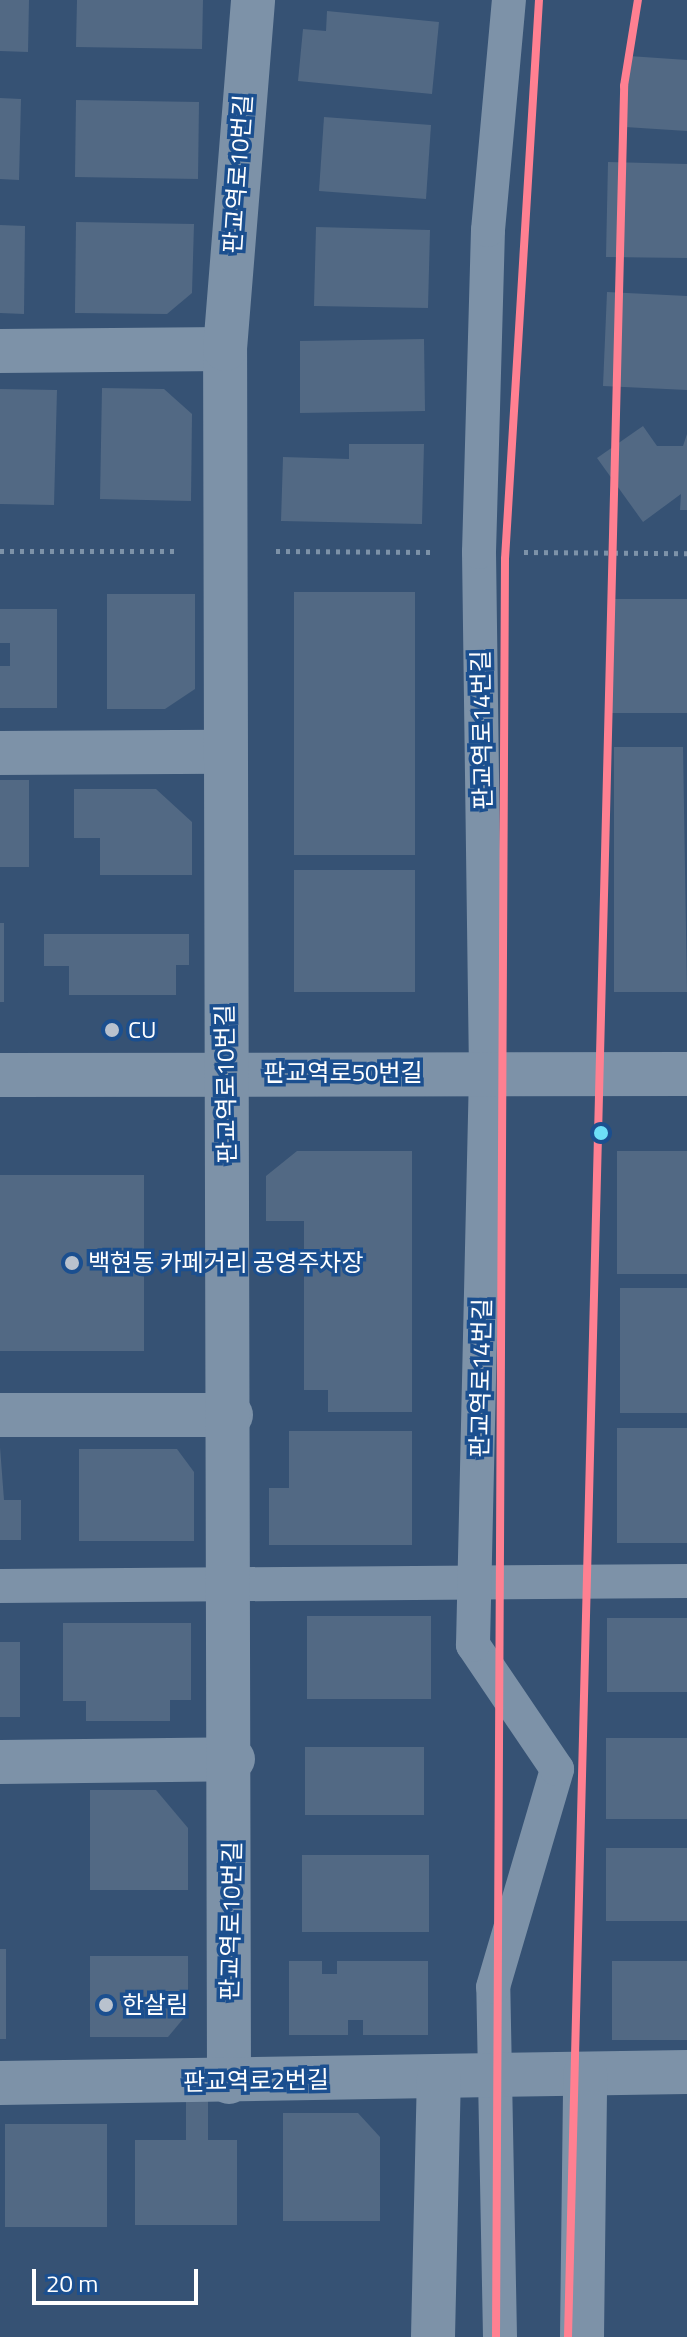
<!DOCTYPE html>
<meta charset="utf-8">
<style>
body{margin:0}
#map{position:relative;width:687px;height:2337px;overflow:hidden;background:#365274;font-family:"Titillium Web","Noto Sans KR",sans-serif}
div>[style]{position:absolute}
.building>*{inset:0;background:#526984}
.path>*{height:5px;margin-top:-2.5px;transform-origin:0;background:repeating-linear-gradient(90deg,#7d92a8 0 4px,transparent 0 10px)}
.pedestrian>*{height:34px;margin:-17px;padding:0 17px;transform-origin:17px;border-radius:17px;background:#7d92a8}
.minor>*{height:44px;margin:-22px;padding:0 22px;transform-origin:22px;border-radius:22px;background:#7d92a8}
.metro-1>*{height:8px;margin:-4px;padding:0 4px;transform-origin:4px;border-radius:4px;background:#ff8091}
.dots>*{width:22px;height:22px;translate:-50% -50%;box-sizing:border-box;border:4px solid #1b4f8f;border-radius:50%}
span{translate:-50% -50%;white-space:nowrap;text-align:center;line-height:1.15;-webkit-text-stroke:7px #1b4f8f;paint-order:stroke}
.street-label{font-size:24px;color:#fff}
.poi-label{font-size:24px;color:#fff}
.left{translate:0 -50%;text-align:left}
.scale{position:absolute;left:32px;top:2269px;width:166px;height:36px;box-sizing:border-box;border:4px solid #fff;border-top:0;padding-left:10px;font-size:24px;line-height:28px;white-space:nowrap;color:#fff;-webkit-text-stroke:6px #1b4f8f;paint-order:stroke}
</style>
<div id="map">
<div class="building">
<i style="clip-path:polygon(0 0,29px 0,28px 52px,0 51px)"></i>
<i style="clip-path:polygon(77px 0,203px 0,202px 49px,76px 47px)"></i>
<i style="clip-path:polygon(327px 11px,439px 22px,432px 94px,298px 81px,303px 29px,326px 31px)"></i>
<i style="clip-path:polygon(629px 56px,687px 60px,687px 131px,625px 127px)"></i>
<i style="clip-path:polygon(0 98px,21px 99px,19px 180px,0 179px)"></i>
<i style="clip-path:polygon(76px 100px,199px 102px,198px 179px,75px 177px)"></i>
<i style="clip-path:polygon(324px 117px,431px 125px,426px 199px,319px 191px)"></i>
<i style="clip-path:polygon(608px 162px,687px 164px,687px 258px,606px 257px)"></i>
<i style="clip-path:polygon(76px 222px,194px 224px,192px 293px,167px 314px,75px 313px)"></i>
<i style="clip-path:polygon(0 225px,25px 226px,24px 314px,0 313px)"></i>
<i style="clip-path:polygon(316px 227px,430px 230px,428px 308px,314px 306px)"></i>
<i style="clip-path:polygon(607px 292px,687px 296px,687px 390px,603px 386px)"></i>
<i style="clip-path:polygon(424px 339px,425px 411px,300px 413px,300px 341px)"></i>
<i style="clip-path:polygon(102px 388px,164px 389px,192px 414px,191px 501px,100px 499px)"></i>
<i style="clip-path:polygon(0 389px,57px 390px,54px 505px,0 504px)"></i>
<i style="clip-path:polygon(643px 426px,657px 446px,683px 446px,687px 434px,687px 510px,680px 510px,681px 494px,643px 522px,597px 458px)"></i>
<i style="clip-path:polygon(349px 444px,424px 444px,422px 524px,281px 521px,283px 457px,349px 459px)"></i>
<i style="clip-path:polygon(294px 592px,415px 592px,415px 855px,294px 855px)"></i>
<i style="clip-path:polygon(107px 594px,195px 594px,195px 689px,165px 709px,107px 709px)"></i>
<i style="clip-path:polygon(611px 599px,687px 599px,687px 713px,611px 713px)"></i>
<i style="clip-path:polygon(0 609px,57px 609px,57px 708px,0 708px,0 666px,10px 666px,10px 643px,0 643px)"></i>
<i style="clip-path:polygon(614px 747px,683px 747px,687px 992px,614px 992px)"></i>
<i style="clip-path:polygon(0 780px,29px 780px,29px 867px,0 867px)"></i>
<i style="clip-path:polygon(74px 789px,156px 789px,192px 822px,192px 875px,100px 875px,100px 838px,74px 838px)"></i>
<i style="clip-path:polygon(294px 870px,415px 870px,415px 992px,294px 992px)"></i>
<i style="clip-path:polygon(0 923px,4px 923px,4px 1002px,0 1002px)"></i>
<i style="clip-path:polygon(44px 934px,189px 934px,189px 965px,176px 965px,176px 995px,69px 995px,69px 966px,44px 966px)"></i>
<i style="clip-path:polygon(297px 1151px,412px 1151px,412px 1412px,328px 1412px,328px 1390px,304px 1390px,304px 1221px,266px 1221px,266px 1176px)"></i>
<i style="clip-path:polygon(617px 1151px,687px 1151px,687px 1274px,617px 1274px)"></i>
<i style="clip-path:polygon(0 1175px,144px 1175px,144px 1351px,0 1351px)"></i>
<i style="clip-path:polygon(620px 1288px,687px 1288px,687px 1413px,620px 1413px)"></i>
<i style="clip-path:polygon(617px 1428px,687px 1428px,687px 1543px,617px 1543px)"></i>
<i style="clip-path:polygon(289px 1431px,412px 1431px,412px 1545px,269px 1545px,269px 1488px,289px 1488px)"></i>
<i style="clip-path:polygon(0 1447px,4px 1500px,21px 1500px,21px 1540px,0 1540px)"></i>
<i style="clip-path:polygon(79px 1449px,177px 1449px,194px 1472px,194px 1541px,79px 1541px)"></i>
<i style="clip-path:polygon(307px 1616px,431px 1616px,431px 1699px,307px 1699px)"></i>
<i style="clip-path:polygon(607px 1618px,687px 1618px,687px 1692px,607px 1692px)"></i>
<i style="clip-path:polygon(63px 1623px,191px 1623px,191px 1700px,170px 1700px,170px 1721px,86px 1721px,86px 1701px,63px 1701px)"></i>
<i style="clip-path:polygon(0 1642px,20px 1642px,20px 1717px,0 1717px)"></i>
<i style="clip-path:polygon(606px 1738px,687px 1738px,687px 1819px,606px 1819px)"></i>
<i style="clip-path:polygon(305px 1747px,424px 1747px,424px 1815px,305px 1815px)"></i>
<i style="clip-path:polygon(90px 1790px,156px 1790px,188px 1828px,188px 1890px,90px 1890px)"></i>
<i style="clip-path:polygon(606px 1848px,687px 1848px,687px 1921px,606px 1921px)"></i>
<i style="clip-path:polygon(302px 1855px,429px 1855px,429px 1932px,302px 1932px)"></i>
<i style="clip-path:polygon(0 1949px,6px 1949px,6px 2039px,0 2039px)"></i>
<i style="clip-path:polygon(90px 1956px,188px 1956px,188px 2013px,168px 2037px,90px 2037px)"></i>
<i style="clip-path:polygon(289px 1961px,322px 1961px,322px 1974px,337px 1974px,337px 1961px,428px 1961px,428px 2035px,363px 2035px,363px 2020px,348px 2020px,348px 2035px,289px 2035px)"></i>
<i style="clip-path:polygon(612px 1961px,687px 1961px,687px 2040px,612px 2040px)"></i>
<i style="clip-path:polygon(186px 2100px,208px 2100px,208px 2140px,237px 2140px,237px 2225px,135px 2225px,135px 2140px,186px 2140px)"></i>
<i style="clip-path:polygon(283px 2113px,358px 2113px,380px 2137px,380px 2221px,283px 2221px)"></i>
<i style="clip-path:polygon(5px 2124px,107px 2124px,107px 2227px,5px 2227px)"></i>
</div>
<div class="path">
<i style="left:0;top:551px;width:174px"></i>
<i style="left:276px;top:551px;width:158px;rotate:0.4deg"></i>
<i style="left:524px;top:552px;width:163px;rotate:0.4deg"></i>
</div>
<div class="pedestrian">
<i style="left:0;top:1586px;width:687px;rotate:-0.42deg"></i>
<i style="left:500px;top:2337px;width:350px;rotate:-91.1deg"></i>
<i style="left:493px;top:1987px;width:227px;rotate:-73.6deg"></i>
<i style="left:557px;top:1769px;width:150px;rotate:-124.1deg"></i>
<i style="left:473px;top:1645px;width:572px;rotate:-88.7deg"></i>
<i style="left:486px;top:1073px;width:521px;rotate:-90.77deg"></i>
<i style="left:479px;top:552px;width:322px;rotate:-88.4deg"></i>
<i style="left:488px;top:230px;width:231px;rotate:-84.8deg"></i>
</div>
<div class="minor">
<i style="left:0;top:351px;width:225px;rotate:-0.5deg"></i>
<i style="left:0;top:753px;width:221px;rotate:-0.3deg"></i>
<i style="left:0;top:1075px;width:687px;rotate:-0.08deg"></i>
<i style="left:0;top:1415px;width:231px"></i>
<i style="left:0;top:1762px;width:233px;rotate:-0.7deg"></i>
<i style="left:229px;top:2082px;width:1733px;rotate:-90.13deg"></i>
<i style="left:225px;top:349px;width:350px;rotate:-85.4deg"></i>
<i style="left:0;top:2083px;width:687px;rotate:-0.92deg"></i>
<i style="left:433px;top:2337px;width:259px;rotate:-88.7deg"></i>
<i style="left:582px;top:2337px;width:263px;rotate:-89.3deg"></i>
</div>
<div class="metro-1">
<i style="left:496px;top:2337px;width:1778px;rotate:-89.71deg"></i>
<i style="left:505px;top:559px;width:560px;rotate:-86.52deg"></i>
<i style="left:568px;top:2337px;width:2252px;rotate:-88.57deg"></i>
<i style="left:624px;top:86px;width:87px;rotate:-80.8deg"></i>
</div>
<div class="dots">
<i style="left:112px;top:1030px;background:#b9c2ce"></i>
<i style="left:601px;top:1133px;background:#6ddff8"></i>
<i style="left:72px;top:1263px;background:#b9c2ce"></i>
<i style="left:106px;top:2005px;background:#b9c2ce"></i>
</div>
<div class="street-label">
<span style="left:238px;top:174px;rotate:-86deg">판교역로10번길</span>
<span style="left:482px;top:730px;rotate:-91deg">판교역로14번길</span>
<span style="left:343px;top:1073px">판교역로50번길</span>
<span style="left:226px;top:1084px;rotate:-91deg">판교역로10번길</span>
<span style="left:481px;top:1378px;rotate:-89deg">판교역로14번길</span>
<span style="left:231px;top:1921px;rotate:-89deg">판교역로10번길</span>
<span style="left:256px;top:2081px;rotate:-1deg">판교역로2번길</span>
</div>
<div class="poi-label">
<span class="left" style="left:128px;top:1030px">CU</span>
<span class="left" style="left:88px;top:1263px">백현동 카페거리 공영주차장</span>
<span class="left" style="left:122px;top:2005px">한살림</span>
</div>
<div class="scale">20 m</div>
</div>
